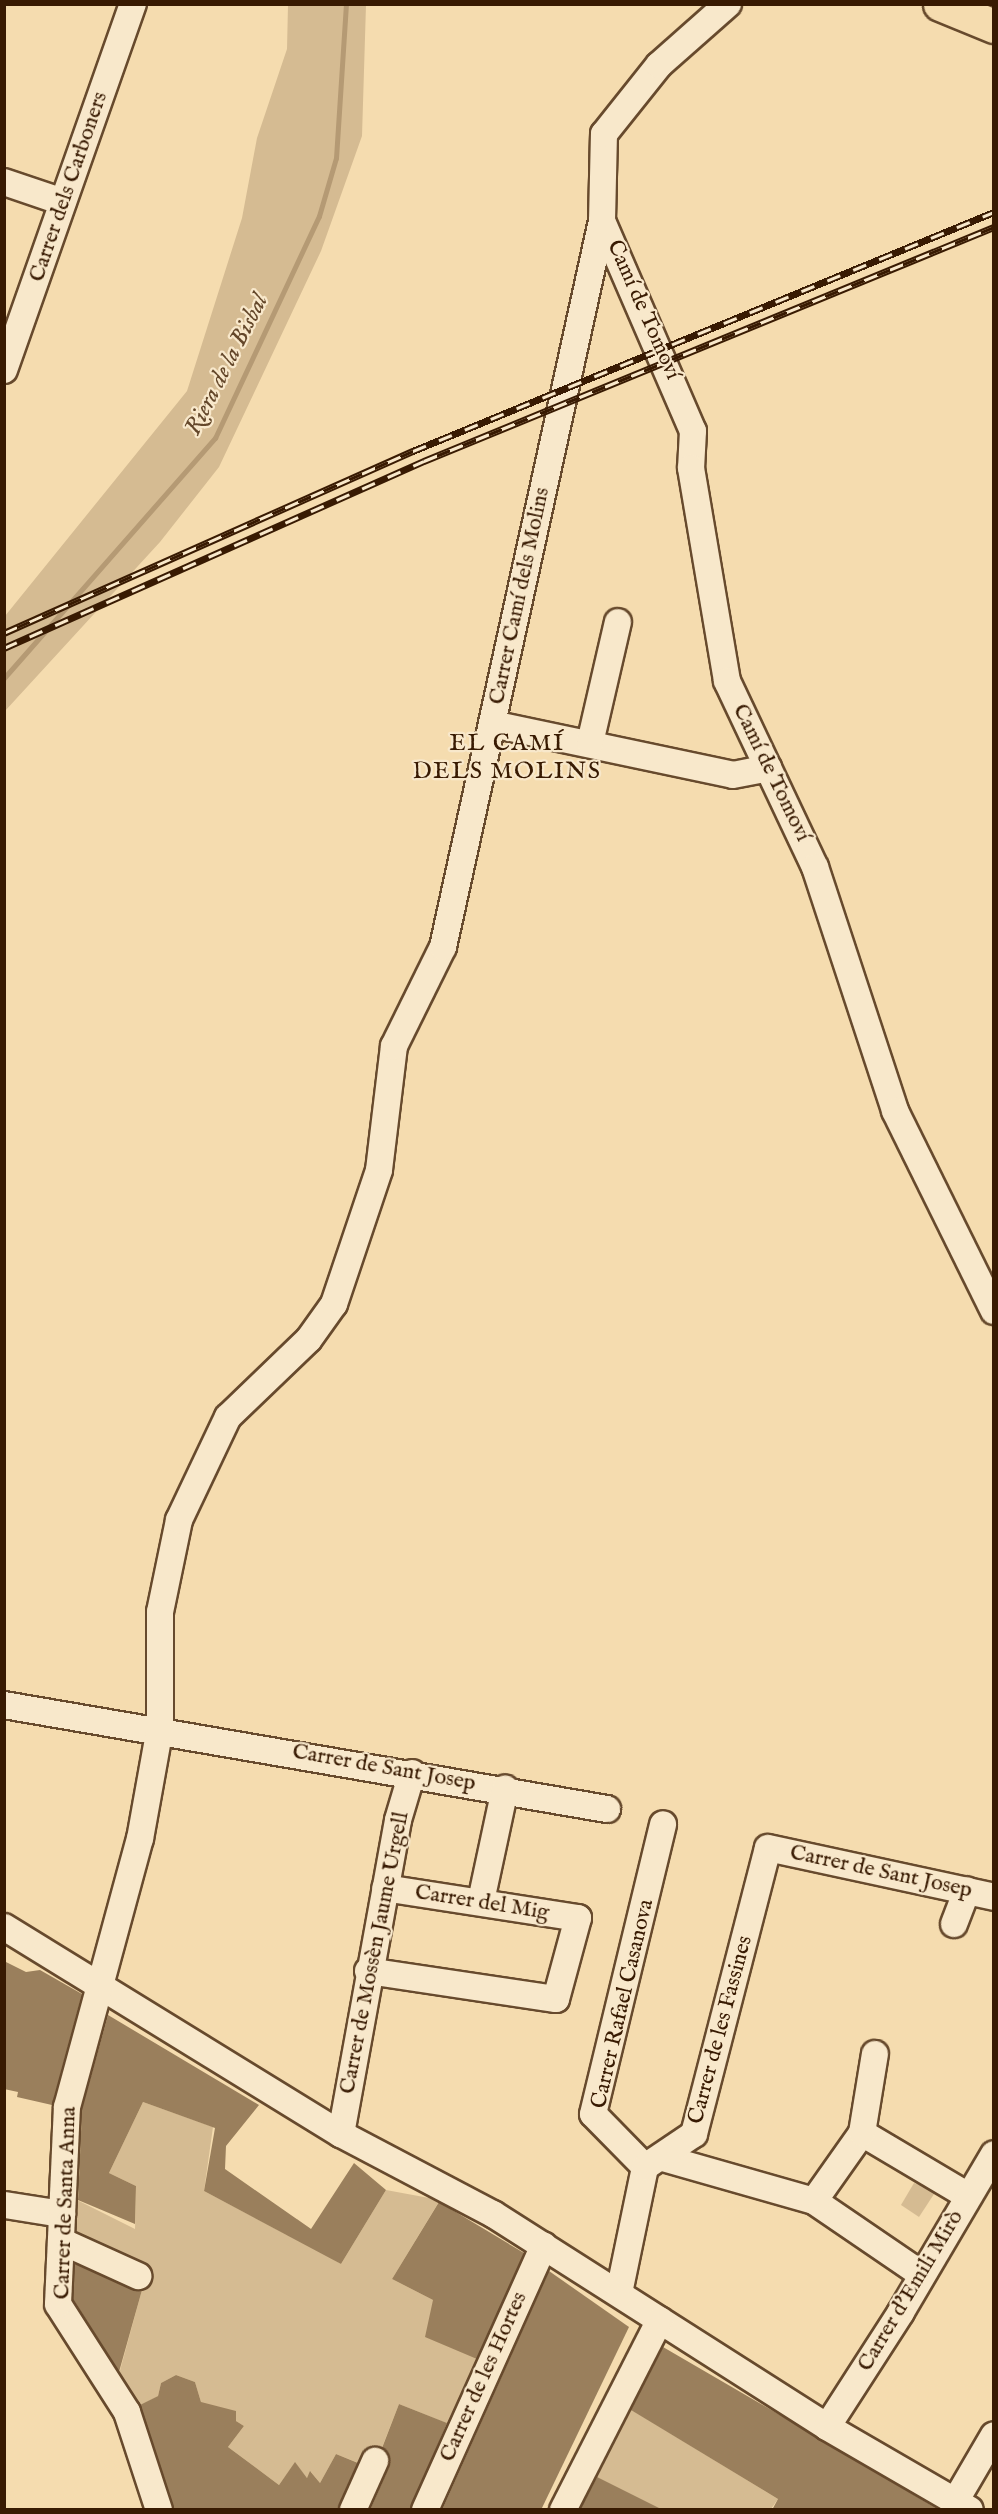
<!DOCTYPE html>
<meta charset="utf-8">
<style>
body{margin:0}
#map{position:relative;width:998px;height:2514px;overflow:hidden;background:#f5dcaf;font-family:"IM FELL English",serif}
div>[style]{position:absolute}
.green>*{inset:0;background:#d5bb92}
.stream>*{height:5px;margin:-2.5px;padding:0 2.5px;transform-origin:2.5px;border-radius:2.5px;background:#b59a74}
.building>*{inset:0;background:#9a7f5c}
.roads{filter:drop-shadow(2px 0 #674a2d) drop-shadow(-2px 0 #674a2d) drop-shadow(0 2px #674a2d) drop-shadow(0 -2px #674a2d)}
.minor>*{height:26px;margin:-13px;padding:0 13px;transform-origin:13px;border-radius:13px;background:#f8e8cb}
.highway>*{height:33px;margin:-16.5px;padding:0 16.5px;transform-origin:16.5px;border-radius:16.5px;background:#f5dcaf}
.rail>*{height:7px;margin-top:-3.5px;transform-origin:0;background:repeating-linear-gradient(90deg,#f8e8cb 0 14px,#381a02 0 28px);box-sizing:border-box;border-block:2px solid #381a02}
span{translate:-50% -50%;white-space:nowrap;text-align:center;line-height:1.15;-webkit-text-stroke:4.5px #f8e8cb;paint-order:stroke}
.street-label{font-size:22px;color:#381a02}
.water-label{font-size:24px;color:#64472a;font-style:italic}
.neighbourhood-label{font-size:24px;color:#381a02;letter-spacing:1.5px}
.frame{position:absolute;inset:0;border:6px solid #381a02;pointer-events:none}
</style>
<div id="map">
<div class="green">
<i style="clip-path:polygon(288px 5px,366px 5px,362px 136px,321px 251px,219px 467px,160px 542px,5px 711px,5px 616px,187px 391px,242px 218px,257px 138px,287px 49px)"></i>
<i style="clip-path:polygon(143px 2102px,213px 2127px,204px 2191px,287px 2235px,297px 2219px,311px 2229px,304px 2241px,341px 2264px,386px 2190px,440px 2200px,392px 2279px,433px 2300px,477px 2359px,449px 2424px,399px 2404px,379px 2455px,361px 2464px,336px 2454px,320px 2483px,311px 2472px,307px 2478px,295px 2463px,279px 2485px,228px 2447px,244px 2426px,236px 2421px,236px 2411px,190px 2419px,201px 2402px,195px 2382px,176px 2375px,161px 2383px,158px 2396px,138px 2407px,119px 2374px,142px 2290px,66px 2257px,71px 2197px,135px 2229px,136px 2186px,109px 2173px)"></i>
<i style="clip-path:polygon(914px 2183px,936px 2191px,919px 2217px,901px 2205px)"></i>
<i style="clip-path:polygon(622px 2404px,778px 2499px,771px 2509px,655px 2509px,590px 2474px)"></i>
</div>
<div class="stream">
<i style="left:4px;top:678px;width:320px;rotate:-48.7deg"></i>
<i style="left:215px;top:438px;width:245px;rotate:-64.9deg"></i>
<i style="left:319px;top:216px;width:60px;rotate:-73.7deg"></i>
<i style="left:336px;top:158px;width:154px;rotate:-86.3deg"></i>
</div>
<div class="building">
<i style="clip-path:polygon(4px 1961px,26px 1972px,40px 1970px,82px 1994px,52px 2105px,17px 2097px,18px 2092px,4px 2089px)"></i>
<i style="clip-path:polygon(108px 2015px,259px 2105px,226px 2146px,225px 2169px,311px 2229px,354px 2163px,386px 2190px,341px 2264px,204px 2191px,215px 2128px,143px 2102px,109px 2173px,136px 2186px,135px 2224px,78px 2200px,82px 2109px)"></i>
<i style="clip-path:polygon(439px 2202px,524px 2253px,477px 2359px,425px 2337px,433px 2300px,392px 2279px)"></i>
<i style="clip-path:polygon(75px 2264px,142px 2290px,119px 2372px,73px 2299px)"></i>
<i style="clip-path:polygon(549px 2271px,629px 2327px,541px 2510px,442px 2510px)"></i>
<i style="clip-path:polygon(663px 2347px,785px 2418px,939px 2510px,772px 2510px,778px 2499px,631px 2410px)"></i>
<i style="clip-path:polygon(176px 2375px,195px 2382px,201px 2402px,236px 2411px,236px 2421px,244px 2426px,228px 2447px,279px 2485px,295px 2462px,307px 2478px,310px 2471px,320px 2483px,336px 2454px,358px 2463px,338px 2510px,174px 2510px,140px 2405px,158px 2396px,161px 2383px)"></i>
<i style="clip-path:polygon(399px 2404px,447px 2423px,410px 2510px,370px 2510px,389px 2467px,382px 2448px)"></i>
<i style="clip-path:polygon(597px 2477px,663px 2510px,580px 2510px)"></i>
</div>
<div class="roads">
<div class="minor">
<i style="left:4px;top:182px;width:62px;rotate:18.7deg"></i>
<i style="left:602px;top:221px;width:229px;rotate:66.6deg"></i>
<i style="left:693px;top:431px;width:37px;rotate:93deg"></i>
<i style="left:691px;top:468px;width:216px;rotate:80.4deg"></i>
<i style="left:727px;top:681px;width:206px;rotate:64.7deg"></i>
<i style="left:815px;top:867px;width:257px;rotate:71.8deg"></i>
<i style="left:895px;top:1111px;width:223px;rotate:63.7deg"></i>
<i style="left:4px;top:370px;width:388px;rotate:-70.6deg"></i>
<i style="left:492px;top:724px;width:246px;rotate:11.9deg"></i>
<i style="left:733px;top:775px;width:36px;rotate:-11deg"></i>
<i style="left:590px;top:743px;width:124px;rotate:-77deg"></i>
<i style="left:4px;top:1705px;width:612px;rotate:9.79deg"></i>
<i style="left:481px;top:1901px;width:115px;rotate:-77.9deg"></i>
<i style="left:954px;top:1924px;width:36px;rotate:-69deg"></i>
<i style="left:4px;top:1927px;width:395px;rotate:31.6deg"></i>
<i style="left:341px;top:2134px;width:172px;rotate:27.8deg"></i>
<i style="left:493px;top:2214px;width:396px;rotate:32.5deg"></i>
<i style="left:827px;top:2427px;width:165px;rotate:30.1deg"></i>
<i style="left:368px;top:1971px;width:190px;rotate:8.5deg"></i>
<i style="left:556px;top:1999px;width:84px;rotate:-74.8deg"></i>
<i style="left:578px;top:1918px;width:195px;rotate:-171.2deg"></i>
<i style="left:862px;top:2133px;width:123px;rotate:30.7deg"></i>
<i style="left:341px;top:2134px;width:319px;rotate:-79.7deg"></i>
<i style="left:398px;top:1820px;width:49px;rotate:-73.4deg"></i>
<i style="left:663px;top:2158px;width:157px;rotate:15.9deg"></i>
<i style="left:814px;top:2201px;width:130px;rotate:34.3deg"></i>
<i style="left:645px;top:2167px;width:74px;rotate:-134.5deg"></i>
<i style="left:593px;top:2114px;width:298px;rotate:-76.4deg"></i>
<i style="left:814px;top:2201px;width:83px;rotate:-54.8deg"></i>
<i style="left:862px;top:2133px;width:80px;rotate:-80.7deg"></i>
<i style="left:5px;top:2205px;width:58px;rotate:9deg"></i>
<i style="left:61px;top:2241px;width:85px;rotate:24.4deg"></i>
<i style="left:619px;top:2293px;width:129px;rotate:-78.3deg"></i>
<i style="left:645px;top:2167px;width:59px;rotate:-34deg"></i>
<i style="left:694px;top:2134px;width:295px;rotate:-75.5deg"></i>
<i style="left:768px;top:1848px;width:231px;rotate:12.2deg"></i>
<i style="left:827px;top:2427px;width:137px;rotate:-57.2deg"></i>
<i style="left:901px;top:2312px;width:183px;rotate:-59.5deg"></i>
<i style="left:956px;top:2500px;width:75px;rotate:-59.7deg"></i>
<i style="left:159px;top:2510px;width:103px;rotate:-108.1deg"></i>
<i style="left:127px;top:2412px;width:128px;rotate:-122.6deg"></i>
<i style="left:58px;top:2304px;width:197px;rotate:-87.4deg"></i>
<i style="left:67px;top:2107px;width:278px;rotate:-74.8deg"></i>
<i style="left:140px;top:1839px;width:113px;rotate:-79.8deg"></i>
<i style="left:160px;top:1728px;width:116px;rotate:-90deg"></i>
<i style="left:160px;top:1612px;width:94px;rotate:-78.3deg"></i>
<i style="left:179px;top:1520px;width:114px;rotate:-64.6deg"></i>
<i style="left:228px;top:1417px;width:112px;rotate:-43.9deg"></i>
<i style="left:309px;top:1339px;width:43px;rotate:-54.5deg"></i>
<i style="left:334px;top:1304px;width:141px;rotate:-71.4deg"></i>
<i style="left:379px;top:1170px;width:125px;rotate:-83.1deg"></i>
<i style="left:394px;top:1046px;width:110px;rotate:-63.7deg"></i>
<i style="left:443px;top:947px;width:743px;rotate:-77.65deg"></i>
<i style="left:602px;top:221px;width:87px;rotate:-88.7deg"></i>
<i style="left:604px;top:134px;width:88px;rotate:-51.4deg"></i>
<i style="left:659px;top:65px;width:92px;rotate:-41.5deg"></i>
<i style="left:353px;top:2510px;width:54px;rotate:-65.8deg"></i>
<i style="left:425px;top:2510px;width:290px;rotate:-65.8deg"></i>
<i style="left:563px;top:2510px;width:213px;rotate:-63deg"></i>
</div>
<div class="highway">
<i style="left:940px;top:4px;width:58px;rotate:22.2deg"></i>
</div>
</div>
<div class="rail">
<i style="left:4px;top:633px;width:448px;rotate:-24deg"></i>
<i style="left:413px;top:451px;width:628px;rotate:-22.36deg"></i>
<i style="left:4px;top:648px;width:460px;rotate:-24deg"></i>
<i style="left:424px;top:461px;width:616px;rotate:-22.32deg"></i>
</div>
<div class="street-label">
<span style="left:69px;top:187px;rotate:-71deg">Carrer dels Carboners</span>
<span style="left:643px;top:310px;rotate:66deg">Camí de Tomoví</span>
<span style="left:520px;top:596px;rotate:-78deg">Carrer Camí dels Molins</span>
<span style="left:771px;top:773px;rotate:64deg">Camí de Tomoví</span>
<span style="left:384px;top:1768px;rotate:10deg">Carrer de Sant Josep</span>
<span style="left:881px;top:1872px;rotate:12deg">Carrer de Sant Josep</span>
<span style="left:482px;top:1903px;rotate:9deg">Carrer del Mig</span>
<span style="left:375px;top:1953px;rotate:-79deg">Carrer de Mossèn Jaume Urgell</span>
<span style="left:623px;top:2004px;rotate:-77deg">Carrer Rafael Casanova</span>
<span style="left:721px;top:2030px;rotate:-75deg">Carrer de les Fassines</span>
<span style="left:66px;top:2203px;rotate:-88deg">Carrer de Santa Anna</span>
<span style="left:911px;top:2291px;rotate:-59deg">Carrer d'Emili Mirò</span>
<span style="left:484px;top:2377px;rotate:-66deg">Carrer de les Hortes</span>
</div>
<div class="water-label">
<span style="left:227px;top:365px;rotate:-63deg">Riera de la Bisbal</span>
</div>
<div class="neighbourhood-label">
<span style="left:507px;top:758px">EL CAMÍ<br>DELS MOLINS</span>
</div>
<div class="frame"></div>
</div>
